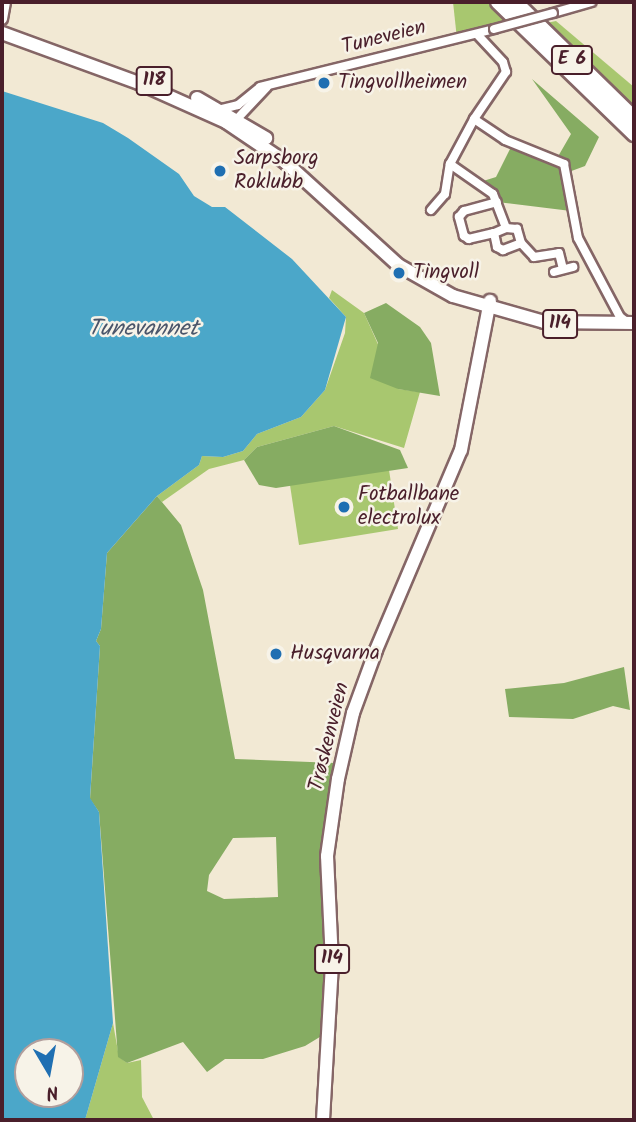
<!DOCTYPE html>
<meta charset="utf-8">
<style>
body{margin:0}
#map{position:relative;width:636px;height:1122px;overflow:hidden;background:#f2e9d4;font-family:Kalam,sans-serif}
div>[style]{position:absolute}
.green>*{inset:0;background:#a8c76f}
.forest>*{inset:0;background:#86ac62}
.water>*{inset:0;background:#4ba7c9}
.roads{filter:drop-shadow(2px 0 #856666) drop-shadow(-2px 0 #856666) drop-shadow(0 2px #856666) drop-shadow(0 -2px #856666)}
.minor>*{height:8px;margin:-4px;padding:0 4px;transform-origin:4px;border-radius:4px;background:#fff}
.tertiary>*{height:10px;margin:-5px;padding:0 5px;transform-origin:5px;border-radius:5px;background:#fff}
.primary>*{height:12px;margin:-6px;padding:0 6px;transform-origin:6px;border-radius:6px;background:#fff}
.motorway>*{height:14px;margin:-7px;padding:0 7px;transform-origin:7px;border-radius:7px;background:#fff}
.bridges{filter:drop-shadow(2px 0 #856666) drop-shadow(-2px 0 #856666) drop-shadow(0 2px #856666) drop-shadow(0 -2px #856666)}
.minor-bridge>*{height:8px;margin:-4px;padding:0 4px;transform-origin:4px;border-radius:4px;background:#fff}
.dots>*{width:19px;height:19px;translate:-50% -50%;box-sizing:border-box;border:4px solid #f7f3e8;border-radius:50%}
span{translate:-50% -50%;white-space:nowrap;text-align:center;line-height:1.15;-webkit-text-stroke:5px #f7f3e8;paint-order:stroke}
.shield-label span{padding:2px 5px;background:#f7f3e8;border:2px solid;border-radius:5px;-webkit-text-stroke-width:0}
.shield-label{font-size:19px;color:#4a1f2b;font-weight:700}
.street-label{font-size:21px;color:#4a1f2b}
.poi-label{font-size:21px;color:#4a1f2b}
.left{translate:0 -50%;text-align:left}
.water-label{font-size:23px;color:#4a556a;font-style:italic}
.frame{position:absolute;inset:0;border:4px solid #4a1f2b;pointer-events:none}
.north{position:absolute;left:14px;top:1038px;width:70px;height:70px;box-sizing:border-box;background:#f7f3e8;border:2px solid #b29e9c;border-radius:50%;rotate:170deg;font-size:19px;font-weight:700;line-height:28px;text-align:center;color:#4a1f2b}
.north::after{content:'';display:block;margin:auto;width:24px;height:32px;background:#1f6fb2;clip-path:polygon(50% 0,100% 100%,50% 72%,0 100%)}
</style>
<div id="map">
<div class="green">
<i style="clip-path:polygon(453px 2px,487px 2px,506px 22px,457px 39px)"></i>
<i style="clip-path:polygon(556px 21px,634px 87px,634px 106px,546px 23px)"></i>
<i style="clip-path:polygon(332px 290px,364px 313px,398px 389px,420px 392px,404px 448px,334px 426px,257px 447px,244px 460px,209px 469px,162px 502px,157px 496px,199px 465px,202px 456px,223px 457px,243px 451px,257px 434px,301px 417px,325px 390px,345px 333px,346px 317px,329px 298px)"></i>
<i style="clip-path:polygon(389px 470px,398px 529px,299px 545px,290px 485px)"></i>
<i style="clip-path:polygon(113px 1023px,119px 1057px,127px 1063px,141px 1060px,142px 1097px,154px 1120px,85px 1120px)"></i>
</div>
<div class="forest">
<i style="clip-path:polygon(532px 79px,599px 137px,585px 166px,566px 173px,571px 211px,497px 202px,480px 182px,496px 177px,513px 143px,556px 160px,571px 134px)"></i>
<i style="clip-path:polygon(386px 303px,420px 327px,431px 343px,440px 396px,398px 389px,370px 378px,378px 343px,364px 313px)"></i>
<i style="clip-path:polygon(334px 426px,400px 450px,408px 468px,276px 488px,259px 485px,244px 460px,257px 447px)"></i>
<i style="clip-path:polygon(evenodd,157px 496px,181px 525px,203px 590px,235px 759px,335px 763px,324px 854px,328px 1032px,305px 1046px,263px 1059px,225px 1059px,207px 1072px,183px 1042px,127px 1063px,118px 1057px,99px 812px,90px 799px,100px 646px,96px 641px,101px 629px,107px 553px,157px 496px,276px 837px,278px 897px,224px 899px,207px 891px,209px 875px,233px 838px,276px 837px)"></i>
<i style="clip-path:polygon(624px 667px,630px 710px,613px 706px,573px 719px,509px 717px,505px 689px,564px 683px)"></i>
</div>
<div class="water">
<i style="clip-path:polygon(evenodd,2px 91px,103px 123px,128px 138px,179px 174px,194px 196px,212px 207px,225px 207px,292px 259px,346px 317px,325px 390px,301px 417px,257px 434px,243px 451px,223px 457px,202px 456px,199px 465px,157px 496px,107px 553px,101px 629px,96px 641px,100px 646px,90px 798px,99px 812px,113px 1023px,85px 1120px,2px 1120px,2px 91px,28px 1052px,70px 1052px,70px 1094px,28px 1094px,28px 1052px)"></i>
</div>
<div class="roads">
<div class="minor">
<i style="left:553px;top:13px;width:40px;rotate:-16deg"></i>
<i style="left:222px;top:109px;width:16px;rotate:-14deg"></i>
<i style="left:238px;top:105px;width:28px;rotate:-39deg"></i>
<i style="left:260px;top:87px;width:241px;rotate:-13.9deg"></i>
<i style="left:474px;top:119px;width:37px;rotate:34deg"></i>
<i style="left:505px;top:140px;width:64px;rotate:22.1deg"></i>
<i style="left:564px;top:164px;width:75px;rotate:79.3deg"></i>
<i style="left:578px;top:238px;width:89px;rotate:62deg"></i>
<i style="left:620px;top:317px;width:10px;rotate:37deg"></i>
<i style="left:236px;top:120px;width:45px;rotate:-46.8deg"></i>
<i style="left:450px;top:164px;width:52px;rotate:34.9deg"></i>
<i style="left:493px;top:194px;width:36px;rotate:69deg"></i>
<i style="left:506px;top:228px;width:13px;rotate:157deg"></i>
<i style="left:494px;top:233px;width:14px;rotate:78deg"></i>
<i style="left:497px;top:247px;width:7px;rotate:27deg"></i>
<i style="left:503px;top:250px;width:19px;rotate:-21deg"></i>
<i style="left:521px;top:243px;width:15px;rotate:-106deg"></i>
<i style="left:517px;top:229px;width:11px;rotate:-175deg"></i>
<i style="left:431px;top:210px;width:21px;rotate:-49deg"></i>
<i style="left:445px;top:194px;width:30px;rotate:-81deg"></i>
<i style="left:450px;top:164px;width:51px;rotate:-61.9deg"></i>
<i style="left:474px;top:119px;width:57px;rotate:-55.8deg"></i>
<i style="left:506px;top:72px;width:10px;rotate:-107deg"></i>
<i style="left:503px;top:62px;width:38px;rotate:-133deg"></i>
<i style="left:494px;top:233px;width:26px;rotate:167deg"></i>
<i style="left:469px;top:239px;width:6px;rotate:-149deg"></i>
<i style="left:464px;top:236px;width:20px;rotate:-105deg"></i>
<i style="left:459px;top:217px;width:8px;rotate:-50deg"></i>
<i style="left:464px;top:211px;width:34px;rotate:-15deg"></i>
<i style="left:521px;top:243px;width:19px;rotate:47deg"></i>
<i style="left:534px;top:257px;width:25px;rotate:-9deg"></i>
<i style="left:559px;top:253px;width:16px;rotate:76deg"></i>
<i style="left:554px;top:272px;width:20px;rotate:-15deg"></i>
</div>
<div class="tertiary">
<i style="left:2px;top:19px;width:17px;rotate:-80deg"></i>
</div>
<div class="primary">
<i style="left:2px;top:33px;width:146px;rotate:20.1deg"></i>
<i style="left:139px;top:83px;width:95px;rotate:24.1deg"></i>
<i style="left:226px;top:122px;width:71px;rotate:34.1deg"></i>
<i style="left:285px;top:162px;width:153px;rotate:42.3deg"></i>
<i style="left:398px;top:265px;width:63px;rotate:29.4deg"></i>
<i style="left:453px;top:296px;width:95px;rotate:15.9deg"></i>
<i style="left:544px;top:322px;width:90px;rotate:0.6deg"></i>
<i style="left:197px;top:98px;width:80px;rotate:30.1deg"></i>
<i style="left:323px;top:1120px;width:158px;rotate:-86.7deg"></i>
<i style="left:332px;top:962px;width:106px;rotate:-92.7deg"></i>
<i style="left:327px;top:856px;width:78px;rotate:-81.9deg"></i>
<i style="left:338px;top:779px;width:68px;rotate:-77.2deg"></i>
<i style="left:353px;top:713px;width:67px;rotate:-69.9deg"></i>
<i style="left:376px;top:650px;width:217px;rotate:-67deg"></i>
<i style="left:461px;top:450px;width:152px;rotate:-79deg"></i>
</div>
<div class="motorway">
<i style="left:498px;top:2px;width:190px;rotate:44.1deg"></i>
<i style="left:515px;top:2px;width:166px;rotate:44.3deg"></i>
</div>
</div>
<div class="bridges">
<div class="minor-bridge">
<i style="left:494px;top:29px;width:61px;rotate:-15.2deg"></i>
</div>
</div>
<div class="dots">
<i style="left:324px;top:83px;background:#1f6fb2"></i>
<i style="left:220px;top:171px;background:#1f6fb2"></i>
<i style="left:399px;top:273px;background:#1f6fb2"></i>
<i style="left:344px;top:507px;background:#1f6fb2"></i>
<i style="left:276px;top:654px;background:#1f6fb2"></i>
</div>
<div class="shield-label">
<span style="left:572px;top:60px">E 6</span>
<span style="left:154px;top:81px">118</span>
<span style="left:560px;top:324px">114</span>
<span style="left:332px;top:959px">114</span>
</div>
<div class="street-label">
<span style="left:384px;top:38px;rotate:-14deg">Tuneveien</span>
<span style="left:330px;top:737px;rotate:-76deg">Trøskenveien</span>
</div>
<div class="poi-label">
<span class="left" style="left:338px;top:83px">Tingvollheimen</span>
<span class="left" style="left:234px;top:171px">Sarpsborg<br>Roklubb</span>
<span class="left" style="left:413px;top:273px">Tingvoll</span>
<span class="left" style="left:358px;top:507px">Fotballbane<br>electrolux</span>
<span class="left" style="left:290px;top:654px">Husqvarna</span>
</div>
<div class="water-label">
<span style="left:143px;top:329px">Tunevannet</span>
</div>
<div class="frame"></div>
<div class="north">N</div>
</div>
